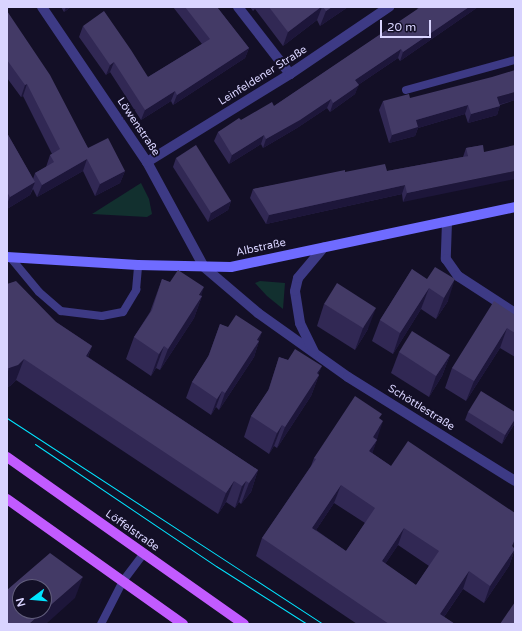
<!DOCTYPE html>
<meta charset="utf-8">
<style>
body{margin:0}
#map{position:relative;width:522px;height:631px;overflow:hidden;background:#130f26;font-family:"Varela Round",sans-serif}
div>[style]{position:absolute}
.green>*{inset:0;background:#12302f}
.lane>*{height:8px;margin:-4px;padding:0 4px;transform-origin:4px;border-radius:4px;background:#3d3a85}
.street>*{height:10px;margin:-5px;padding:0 5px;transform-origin:5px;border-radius:5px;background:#3d3a85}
.secondary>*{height:10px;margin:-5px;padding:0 5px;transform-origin:5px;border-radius:5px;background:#6f6bff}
.primary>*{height:10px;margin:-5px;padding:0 5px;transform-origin:5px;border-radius:5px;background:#c25bff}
.tram>*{height:1px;margin:-0.5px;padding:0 0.5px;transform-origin:0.5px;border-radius:0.5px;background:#00e5ff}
.wall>*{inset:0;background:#312854}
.shaded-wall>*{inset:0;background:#1d163a}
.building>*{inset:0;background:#433a66}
span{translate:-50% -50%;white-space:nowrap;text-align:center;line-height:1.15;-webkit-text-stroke:4px #130f26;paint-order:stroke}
.street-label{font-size:11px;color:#d9d4ff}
.frame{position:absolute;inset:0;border:8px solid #d9d4ff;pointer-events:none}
.north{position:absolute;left:12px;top:579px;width:40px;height:40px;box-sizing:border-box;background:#130f26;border:1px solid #625e7d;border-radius:50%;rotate:254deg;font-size:11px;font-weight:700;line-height:16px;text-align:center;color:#d9d4ff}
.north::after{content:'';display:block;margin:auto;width:14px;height:18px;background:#00e5ff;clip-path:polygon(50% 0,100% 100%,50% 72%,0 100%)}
.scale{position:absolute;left:380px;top:20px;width:51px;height:18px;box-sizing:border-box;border:2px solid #d9d4ff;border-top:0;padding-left:5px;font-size:12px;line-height:14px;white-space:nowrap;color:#d9d4ff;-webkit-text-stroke:3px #130f26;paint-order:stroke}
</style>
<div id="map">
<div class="green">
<i style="clip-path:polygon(141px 183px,149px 199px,152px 214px,147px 217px,92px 214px)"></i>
<i style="clip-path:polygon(260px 281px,285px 283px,283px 309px,267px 296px,255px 283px)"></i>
</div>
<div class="lane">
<i style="left:406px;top:90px;width:113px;rotate:-15.4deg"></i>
<i style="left:10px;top:257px;width:45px;rotate:50.4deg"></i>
<i style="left:39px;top:292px;width:29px;rotate:41deg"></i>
<i style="left:61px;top:311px;width:41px;rotate:7deg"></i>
<i style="left:102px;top:316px;width:21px;rotate:-11deg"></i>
<i style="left:123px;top:312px;width:26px;rotate:-59deg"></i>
<i style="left:136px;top:290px;width:25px;rotate:-85deg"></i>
<i style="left:101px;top:624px;width:48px;rotate:-62.9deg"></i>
<i style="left:123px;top:581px;width:34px;rotate:-53deg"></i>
</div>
<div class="street">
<i style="left:42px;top:7px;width:187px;rotate:55.9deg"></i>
<i style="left:147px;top:162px;width:119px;rotate:61.5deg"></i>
<i style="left:204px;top:267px;width:71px;rotate:40.4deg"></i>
<i style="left:258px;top:313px;width:110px;rotate:35.4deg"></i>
<i style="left:348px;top:377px;width:197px;rotate:31.9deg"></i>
<i style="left:238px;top:7px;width:85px;rotate:52.2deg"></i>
<i style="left:147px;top:162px;width:168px;rotate:-31.6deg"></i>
<i style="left:290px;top:74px;width:120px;rotate:-34.1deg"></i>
<i style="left:447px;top:222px;width:37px;rotate:92deg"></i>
<i style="left:446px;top:259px;width:21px;rotate:55deg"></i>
<i style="left:458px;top:276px;width:68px;rotate:33deg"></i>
<i style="left:314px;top:352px;width:32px;rotate:-116deg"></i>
<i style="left:300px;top:323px;width:32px;rotate:-99deg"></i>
<i style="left:295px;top:291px;width:13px;rotate:-77deg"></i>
<i style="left:298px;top:278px;width:40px;rotate:-50deg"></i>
</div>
<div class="secondary">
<i style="left:7px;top:257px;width:131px;rotate:3.5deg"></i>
<i style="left:138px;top:265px;width:93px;rotate:1.2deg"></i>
<i style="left:231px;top:267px;width:290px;rotate:-11.9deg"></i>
</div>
<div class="primary">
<i style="left:7px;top:457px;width:290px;rotate:35.2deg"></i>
<i style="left:7px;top:499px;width:216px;rotate:35.4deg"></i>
</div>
<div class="tram">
<i style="left:7px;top:418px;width:377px;rotate:33.1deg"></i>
<i style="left:35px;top:444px;width:218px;rotate:34deg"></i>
<i style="left:216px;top:566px;width:108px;rotate:32.5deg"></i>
</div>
<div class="wall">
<i style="clip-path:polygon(61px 7px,71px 7px,64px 12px)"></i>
<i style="clip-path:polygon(173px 7px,217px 7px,249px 48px,245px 58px,173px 105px,171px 101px,141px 120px,110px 72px,106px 75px,79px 37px,83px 26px,148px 77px,202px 44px)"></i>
<i style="clip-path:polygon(250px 7px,348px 7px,320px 26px,317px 20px,283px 46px,255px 9px,253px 11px)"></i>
<i style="clip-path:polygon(418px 7px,478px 7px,400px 61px,398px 58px,358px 85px,355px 94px,330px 112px,327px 108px,297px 128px,263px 148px,261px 144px,229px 164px,214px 141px,218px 132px,241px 120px,274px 106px,417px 10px)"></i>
<i style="clip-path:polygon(7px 11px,88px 148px,125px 171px,120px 183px,95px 196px,83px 171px,37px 197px,33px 189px,30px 195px,7px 209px,7px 133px,33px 179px,35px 173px,46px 167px,50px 155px,52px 154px,23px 96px,21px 97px,7px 78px)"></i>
<i style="clip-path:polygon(410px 98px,515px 100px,500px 105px,497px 115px,468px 123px,465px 114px,418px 128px,415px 136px,389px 143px,379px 110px,383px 101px)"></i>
<i style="clip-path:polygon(483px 145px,403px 202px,402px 194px,266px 224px,250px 198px,253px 189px,345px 172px,387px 171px,463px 157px,466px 148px)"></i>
<i style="clip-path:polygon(176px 158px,231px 201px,228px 210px,208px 222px,173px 167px)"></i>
<i style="clip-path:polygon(412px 269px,448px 301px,436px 319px,421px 309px,393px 354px,372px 341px,380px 320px)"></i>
<i style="clip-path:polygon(162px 279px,202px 296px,194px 318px,160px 370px,156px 368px,151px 376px,126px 359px,134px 337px,150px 312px)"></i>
<i style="clip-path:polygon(7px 284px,56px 322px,92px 346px,88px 357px,258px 470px,251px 492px,241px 504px,239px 502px,235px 508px,226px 502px,218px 514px,16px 380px,10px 386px,7px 387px)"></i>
<i style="clip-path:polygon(324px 304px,368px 329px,355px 350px,317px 326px)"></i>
<i style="clip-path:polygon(515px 315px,515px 357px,500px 348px,466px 401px,445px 388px,452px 368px)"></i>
<i style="clip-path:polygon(220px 324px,259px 341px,254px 357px,219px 410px,216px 407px,211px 415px,186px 398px,192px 382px,208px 357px)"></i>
<i style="clip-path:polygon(399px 352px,450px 355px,442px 376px,429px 397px,391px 373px)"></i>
<i style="clip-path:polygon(279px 357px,288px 360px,322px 366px,318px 374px,319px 375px,311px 396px,277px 448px,274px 446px,269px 454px,244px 437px,251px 416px,268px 391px)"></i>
<i style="clip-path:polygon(468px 412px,515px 412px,515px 423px,502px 444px,465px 420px)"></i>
<i style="clip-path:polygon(evenodd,380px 419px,377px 439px,372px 453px,391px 466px,515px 513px,515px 540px,512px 547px,515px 549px,509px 566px,484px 603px,463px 589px,444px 617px,455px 624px,357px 624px,256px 556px,262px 538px,311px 466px,314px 458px,380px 419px,334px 503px,365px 523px,346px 551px,316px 530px,334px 503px,380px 419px,398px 545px,429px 566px,416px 585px,385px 564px,398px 545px)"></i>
</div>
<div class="shaded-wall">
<i style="clip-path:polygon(66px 7px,71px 7px,64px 12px)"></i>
<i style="clip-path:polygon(321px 7px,322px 7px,317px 20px,283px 46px,288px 32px)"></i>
<i style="clip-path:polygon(332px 7px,348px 7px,320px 26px,326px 11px)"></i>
<i style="clip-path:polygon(469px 7px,478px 7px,400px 61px,403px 52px)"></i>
<i style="clip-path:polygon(249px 48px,245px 58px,173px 105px,177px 95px)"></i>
<i style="clip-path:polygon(401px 49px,398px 58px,352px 89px,355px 80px)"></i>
<i style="clip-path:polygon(114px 62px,110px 72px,106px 75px,110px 65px)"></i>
<i style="clip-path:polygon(27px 84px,23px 96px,21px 97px,25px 85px)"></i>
<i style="clip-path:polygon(359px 85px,355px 94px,330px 112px,333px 103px)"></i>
<i style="clip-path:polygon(175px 91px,171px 101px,141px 120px,145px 110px)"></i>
<i style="clip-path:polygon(515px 92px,515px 100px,494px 106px,497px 97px)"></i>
<i style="clip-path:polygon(331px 99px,327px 108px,297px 128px,263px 148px,266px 139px)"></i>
<i style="clip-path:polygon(468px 105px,465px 114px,418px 128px,415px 136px,389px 143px,392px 135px,416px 120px)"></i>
<i style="clip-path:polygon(500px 106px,497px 115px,468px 123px,471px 114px)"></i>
<i style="clip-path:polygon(264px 135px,261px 144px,229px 164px,232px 155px)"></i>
<i style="clip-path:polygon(87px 159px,83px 171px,37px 197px,42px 185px)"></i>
<i style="clip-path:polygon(125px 171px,120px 183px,95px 196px,100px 184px)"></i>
<i style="clip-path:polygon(515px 171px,515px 179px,403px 202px,407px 193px)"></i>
<i style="clip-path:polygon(35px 182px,30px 195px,7px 209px,7px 204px,10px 197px)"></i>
<i style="clip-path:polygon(405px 185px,402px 194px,266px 224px,269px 215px)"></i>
<i style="clip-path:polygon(231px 201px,228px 210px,208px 222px,211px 213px)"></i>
<i style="clip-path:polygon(455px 279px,448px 301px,436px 319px,444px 298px)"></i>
<i style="clip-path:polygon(204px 287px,200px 300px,202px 296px,194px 318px,160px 370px,168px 349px)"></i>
<i style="clip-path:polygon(429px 288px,421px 309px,393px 354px,400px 333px)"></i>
<i style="clip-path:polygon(376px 308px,368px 329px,355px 350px,363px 328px)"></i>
<i style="clip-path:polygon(507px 328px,500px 348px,466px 401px,474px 381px)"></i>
<i style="clip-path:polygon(262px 332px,254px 357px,219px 410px,225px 393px,257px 340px)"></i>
<i style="clip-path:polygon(92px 346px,84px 367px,86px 356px)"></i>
<i style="clip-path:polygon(164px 346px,156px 368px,151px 376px,159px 354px)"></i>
<i style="clip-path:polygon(450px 355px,442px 376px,429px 397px,436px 376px)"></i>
<i style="clip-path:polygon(24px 359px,16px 380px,10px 386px,7px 387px,7px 375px,9px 368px)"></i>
<i style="clip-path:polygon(322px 366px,317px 377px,319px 375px,311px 396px,277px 448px,285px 427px,317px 373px)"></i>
<i style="clip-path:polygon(222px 391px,216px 407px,211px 415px,217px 399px)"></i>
<i style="clip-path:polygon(515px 419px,515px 423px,502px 444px,505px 435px)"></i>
<i style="clip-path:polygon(383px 421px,377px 439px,366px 454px,373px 437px)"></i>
<i style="clip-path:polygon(282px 425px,274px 446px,269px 454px,277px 433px)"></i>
<i style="clip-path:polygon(377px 440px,371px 457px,369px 451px)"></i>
<i style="clip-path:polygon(258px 470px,251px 492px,241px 504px,249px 483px)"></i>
<i style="clip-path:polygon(234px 481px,226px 502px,218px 514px,226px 493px)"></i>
<i style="clip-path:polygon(246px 481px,239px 502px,235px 508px,242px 486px)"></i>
<i style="clip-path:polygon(341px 485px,334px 503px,306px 545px,312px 528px)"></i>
<i style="clip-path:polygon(404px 528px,398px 545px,375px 579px,382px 561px)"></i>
<i style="clip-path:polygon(515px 539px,514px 544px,506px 562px,515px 549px,509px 566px,484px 603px,490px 586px)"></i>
<i style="clip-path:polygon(469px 571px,463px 589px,439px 624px,440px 614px)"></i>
<i style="clip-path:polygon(83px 577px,75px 598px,46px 624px,29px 624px)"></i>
</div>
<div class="building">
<i style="clip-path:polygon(185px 7px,217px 7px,249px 48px,177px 95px,175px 91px,145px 110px,114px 62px,110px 65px,83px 26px,104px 11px,131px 50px,148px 77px,210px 39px)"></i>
<i style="clip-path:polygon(269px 7px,321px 7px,288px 32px)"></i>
<i style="clip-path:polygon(323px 7px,332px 7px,326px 11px)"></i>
<i style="clip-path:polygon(418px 7px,469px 7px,403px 52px,401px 49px,355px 80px,359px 85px,333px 103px,331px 99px,300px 120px,266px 139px,264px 135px,232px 155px,218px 132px,239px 118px,241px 120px,272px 102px,274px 106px,419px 8px)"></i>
<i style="clip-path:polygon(7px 11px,50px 75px,88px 148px,108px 138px,125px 171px,100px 184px,87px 159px,42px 185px,35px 173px,54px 162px,50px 155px,60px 149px,27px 84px,25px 85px,7px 60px)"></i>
<i style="clip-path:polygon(515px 70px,515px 92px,497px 97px,500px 106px,471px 114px,468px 105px,416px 120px,418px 127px,392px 135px,383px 101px,409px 94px,410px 98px,492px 77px)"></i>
<i style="clip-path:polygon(7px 133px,35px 182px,10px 197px,7px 192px)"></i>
<i style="clip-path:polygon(196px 145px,231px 201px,211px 213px,176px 158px)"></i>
<i style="clip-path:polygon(483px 145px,484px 152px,515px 145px,515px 171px,407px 193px,405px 185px,269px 215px,253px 189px,345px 170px,345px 172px,385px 164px,387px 171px,468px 156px,466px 148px)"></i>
<i style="clip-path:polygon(435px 267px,455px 279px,444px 298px,429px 288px,400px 333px,380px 320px,412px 269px,427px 279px)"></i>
<i style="clip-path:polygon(178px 270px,204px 287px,199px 295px,202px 296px,168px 349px,164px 346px,159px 354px,134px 337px,152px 310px,162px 279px,170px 282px)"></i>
<i style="clip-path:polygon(16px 281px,56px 322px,92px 346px,86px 356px,258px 470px,249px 483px,246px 481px,242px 486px,234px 481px,226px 493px,24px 359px,18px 365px,9px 368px,7px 368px,7px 284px)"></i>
<i style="clip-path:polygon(337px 283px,376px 308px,363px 328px,324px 304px)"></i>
<i style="clip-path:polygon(494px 301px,515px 315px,515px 333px,507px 328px,474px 381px,452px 368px)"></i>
<i style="clip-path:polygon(236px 315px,262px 332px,257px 340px,259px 341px,225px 393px,222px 391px,217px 399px,192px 382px,209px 355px,220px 324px,228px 327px)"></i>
<i style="clip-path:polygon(412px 331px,450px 355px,436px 376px,399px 352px)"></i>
<i style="clip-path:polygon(295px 349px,322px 366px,317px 373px,319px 375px,285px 427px,282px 425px,277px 433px,251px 416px,269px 389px,279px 357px,288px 360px)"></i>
<i style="clip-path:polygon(481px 391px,515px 412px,515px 419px,505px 435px,468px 412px)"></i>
<i style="clip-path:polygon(evenodd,355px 396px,382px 414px,379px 418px,383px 421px,373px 437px,377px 440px,369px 451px,391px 466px,408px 441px,515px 513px,515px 539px,512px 546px,515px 549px,490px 586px,469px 571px,440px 614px,455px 624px,389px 624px,262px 538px,316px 459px,314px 458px,355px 396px,341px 485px,375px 508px,346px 551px,312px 528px,341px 485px,355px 396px,404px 528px,439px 551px,416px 585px,382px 561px,404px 528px)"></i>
<i style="clip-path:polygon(50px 553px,83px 577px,44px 611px,44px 587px,20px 587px,20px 611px,44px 611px,29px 624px,9px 624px,7px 622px,7px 590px)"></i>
<i style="clip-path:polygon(515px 602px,515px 624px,500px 624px)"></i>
</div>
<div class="street-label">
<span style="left:263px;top:76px;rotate:-32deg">Leinfeldener Straße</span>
<span style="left:138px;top:127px;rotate:56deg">Löwenstraße</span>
<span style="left:261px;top:248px;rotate:-12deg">Albstraße</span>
<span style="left:421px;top:408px;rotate:32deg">Schöttlestraße</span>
<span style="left:132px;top:531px;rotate:35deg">Löffelstraße</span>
</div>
<div class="frame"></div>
<div class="north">N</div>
<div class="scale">20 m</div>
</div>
